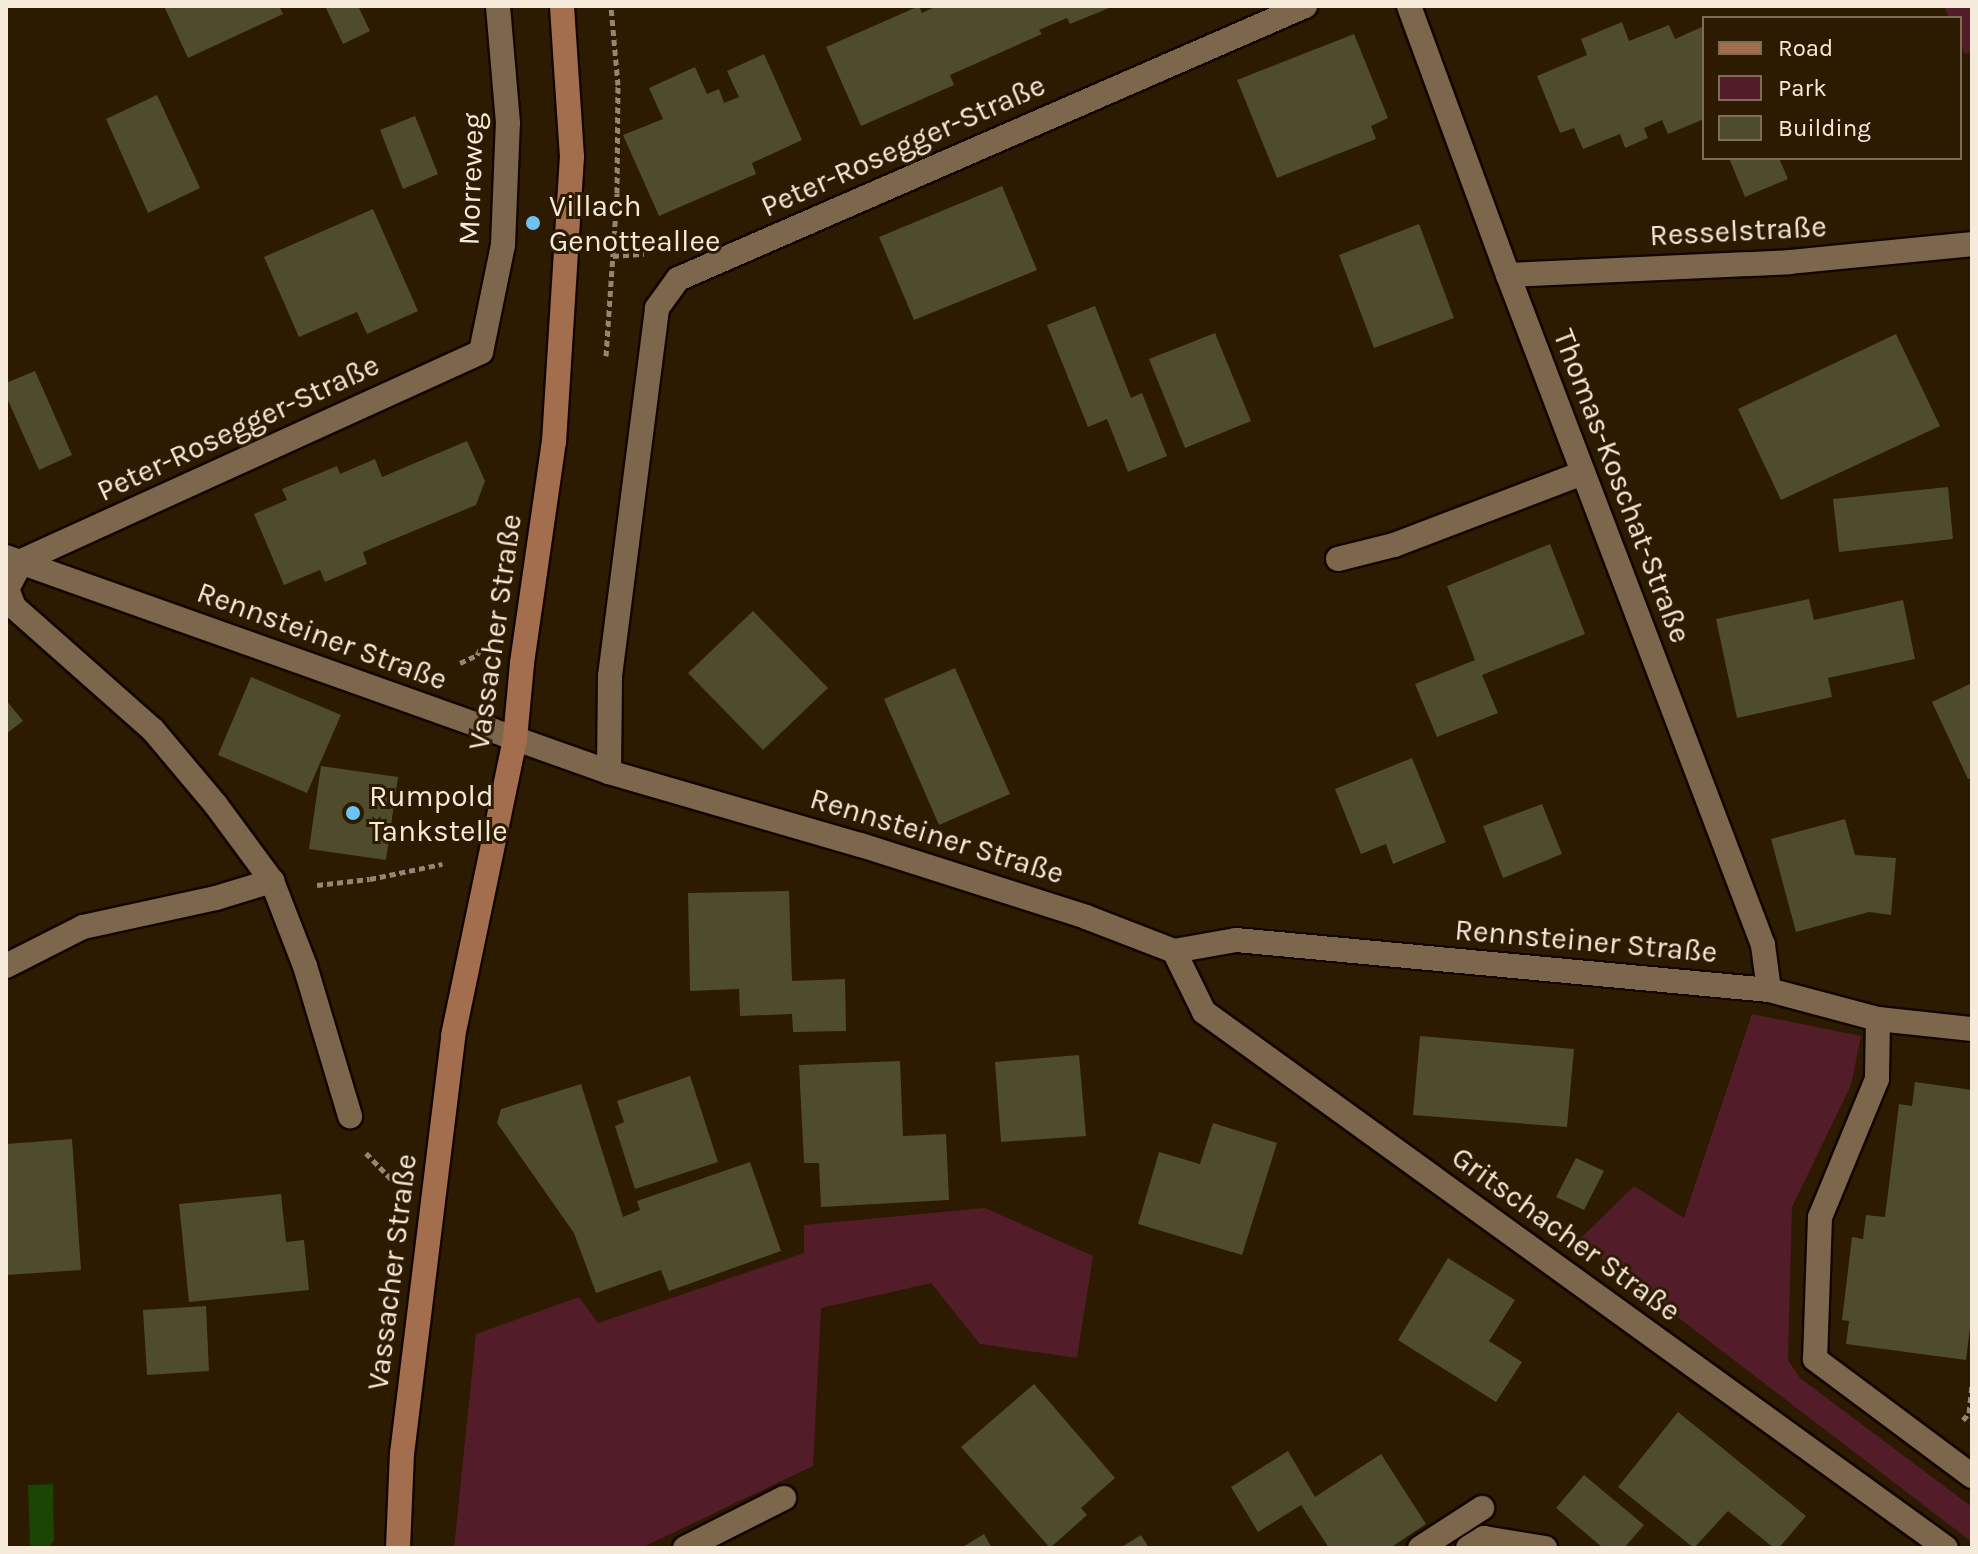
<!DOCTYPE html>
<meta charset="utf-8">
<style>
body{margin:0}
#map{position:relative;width:1978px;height:1554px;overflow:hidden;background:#2c1a01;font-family:Karla,sans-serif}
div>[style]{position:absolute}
.green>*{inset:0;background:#531c29}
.water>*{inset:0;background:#1a4502}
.building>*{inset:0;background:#4e4c2d}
.path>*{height:5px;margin-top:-2.5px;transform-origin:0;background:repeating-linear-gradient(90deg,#948672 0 6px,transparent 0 10px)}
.roads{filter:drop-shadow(2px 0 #130500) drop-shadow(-2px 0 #130500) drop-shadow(0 2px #130500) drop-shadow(0 -2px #130500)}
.service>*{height:24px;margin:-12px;padding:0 12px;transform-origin:12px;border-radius:12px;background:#7d674c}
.minor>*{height:24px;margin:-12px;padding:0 12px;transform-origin:12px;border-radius:12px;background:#7d674c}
.secondary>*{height:24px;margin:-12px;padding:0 12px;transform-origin:12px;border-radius:12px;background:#a26e4e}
.dots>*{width:22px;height:22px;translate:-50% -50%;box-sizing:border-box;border:4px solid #2c1a01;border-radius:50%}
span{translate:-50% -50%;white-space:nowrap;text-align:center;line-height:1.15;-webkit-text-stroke:6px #2c1a01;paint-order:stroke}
.street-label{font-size:30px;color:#f6eadb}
.poi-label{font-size:30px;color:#f6eadb}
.left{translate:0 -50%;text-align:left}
.frame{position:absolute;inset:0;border:8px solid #f6eadb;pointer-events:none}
.legend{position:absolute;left:1702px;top:16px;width:260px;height:144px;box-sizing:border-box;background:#2c1a01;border:2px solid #7d6d58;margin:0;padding:10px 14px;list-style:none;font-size:24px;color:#f6eadb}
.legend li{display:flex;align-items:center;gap:16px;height:40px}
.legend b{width:40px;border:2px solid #7d6d58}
</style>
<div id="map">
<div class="green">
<i style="clip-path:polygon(1944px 6px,1972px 6px,1972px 51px,1965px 54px,1960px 42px,1960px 18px,1949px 18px)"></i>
<i style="clip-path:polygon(1752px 1014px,1861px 1036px,1851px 1085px,1792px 1207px,1788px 1360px,1800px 1378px,1972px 1507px,1972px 1542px,1578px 1241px,1634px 1186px,1684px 1218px)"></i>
<i style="clip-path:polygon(985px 1208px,1093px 1256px,1077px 1358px,980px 1344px,931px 1283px,821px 1308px,813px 1466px,641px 1548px,454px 1548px,476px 1334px,579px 1297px,598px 1323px,804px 1253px,804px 1225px)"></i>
</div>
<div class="water">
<i style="clip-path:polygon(53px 1484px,54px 1540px,49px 1548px,33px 1548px,30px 1544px,28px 1485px)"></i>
</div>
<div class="building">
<i style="clip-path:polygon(164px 6px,279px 6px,283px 14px,188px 58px)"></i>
<i style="clip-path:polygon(325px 6px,358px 6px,370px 31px,343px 44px)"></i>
<i style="clip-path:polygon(919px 6px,922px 13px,937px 6px,1114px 6px,1070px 24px,1067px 18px,1039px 30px,1042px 34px,950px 75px,954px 85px,861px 126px,826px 47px)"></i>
<i style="clip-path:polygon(1622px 22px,1629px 41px,1669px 25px,1675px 39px,1704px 26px,1704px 119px,1668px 134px,1662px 120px,1644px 128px,1648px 138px,1625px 148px,1620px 134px,1583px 149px,1574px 128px,1560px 133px,1537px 76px,1587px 55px,1581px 39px)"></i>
<i style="clip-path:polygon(1354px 34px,1388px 118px,1371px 126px,1376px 139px,1277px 178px,1237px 80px)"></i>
<i style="clip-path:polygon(764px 54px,802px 140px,752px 163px,756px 174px,659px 216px,623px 135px,663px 119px,649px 88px,695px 67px,707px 94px,719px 89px,724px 103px,739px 97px,727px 71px)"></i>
<i style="clip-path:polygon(157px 95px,200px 188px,148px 213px,106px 119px)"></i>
<i style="clip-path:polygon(415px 116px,438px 174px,403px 189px,380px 130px)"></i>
<i style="clip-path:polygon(1729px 158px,1779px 158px,1788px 179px,1745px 197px)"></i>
<i style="clip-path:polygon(1002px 186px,1037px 270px,914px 320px,879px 237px)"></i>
<i style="clip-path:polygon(373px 209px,418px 311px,367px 334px,357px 312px,299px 337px,264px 257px)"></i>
<i style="clip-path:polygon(1419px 224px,1454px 318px,1374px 348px,1339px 255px)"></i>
<i style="clip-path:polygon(1095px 306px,1131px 398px,1142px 393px,1167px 456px,1128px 472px,1107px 419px,1088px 427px,1047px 325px)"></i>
<i style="clip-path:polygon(1215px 333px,1251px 421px,1185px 448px,1149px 359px)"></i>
<i style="clip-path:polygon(1896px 334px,1940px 426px,1781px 500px,1738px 409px)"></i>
<i style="clip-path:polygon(35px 371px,72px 455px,39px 470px,6px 396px,6px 383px)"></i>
<i style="clip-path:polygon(467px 441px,485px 481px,476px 505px,363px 552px,367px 564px,325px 582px,320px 570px,284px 585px,254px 514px,287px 500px,282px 489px,337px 466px,340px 474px,375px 459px,382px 477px)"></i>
<i style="clip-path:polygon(1948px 487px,1953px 539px,1839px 552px,1833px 499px)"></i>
<i style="clip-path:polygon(1550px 544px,1585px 634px,1482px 675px,1498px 713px,1437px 737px,1415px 684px,1475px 660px,1447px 586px)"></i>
<i style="clip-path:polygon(1809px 599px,1814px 620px,1903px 600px,1915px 659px,1828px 678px,1832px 697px,1737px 718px,1716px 619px)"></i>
<i style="clip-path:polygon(753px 611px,828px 688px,763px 750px,688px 673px)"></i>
<i style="clip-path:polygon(955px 668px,1010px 794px,939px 825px,884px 699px)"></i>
<i style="clip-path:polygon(251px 677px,341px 715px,307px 793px,218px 755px)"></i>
<i style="clip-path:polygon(1972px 683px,1972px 778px,1968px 779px,1932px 702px)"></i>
<i style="clip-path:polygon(6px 700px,23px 721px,6px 734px)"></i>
<i style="clip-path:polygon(1412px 758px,1446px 842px,1393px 864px,1386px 844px,1361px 854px,1335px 789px)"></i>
<i style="clip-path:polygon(321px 766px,398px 777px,386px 860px,309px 849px)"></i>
<i style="clip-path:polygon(1542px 804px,1562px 854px,1503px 878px,1483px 826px)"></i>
<i style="clip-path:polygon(1845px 819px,1855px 855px,1896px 858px,1891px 915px,1869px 912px,1796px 932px,1771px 839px)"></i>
<i style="clip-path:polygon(789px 891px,792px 981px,845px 979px,846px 1031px,793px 1032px,792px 1014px,740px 1016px,739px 989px,690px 991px,688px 893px)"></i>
<i style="clip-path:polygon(1420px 1036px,1574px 1049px,1567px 1127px,1413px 1115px)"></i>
<i style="clip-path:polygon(1079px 1055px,1086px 1136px,1001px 1142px,995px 1062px)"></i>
<i style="clip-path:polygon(900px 1061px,903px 1136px,946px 1134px,949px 1200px,821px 1207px,819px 1163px,804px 1163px,799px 1065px)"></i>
<i style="clip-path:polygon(690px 1076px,718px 1162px,635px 1189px,615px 1126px,624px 1122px,617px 1101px)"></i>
<i style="clip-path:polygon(1915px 1082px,1972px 1090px,1972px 1312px,1966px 1360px,1846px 1344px,1849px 1321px,1842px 1320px,1852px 1237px,1863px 1239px,1866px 1215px,1885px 1217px,1899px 1104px,1912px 1106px)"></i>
<i style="clip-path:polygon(581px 1084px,623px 1217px,640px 1210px,637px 1201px,750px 1162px,781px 1251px,669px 1291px,661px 1270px,596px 1293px,574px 1233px,497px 1123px,501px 1109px)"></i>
<i style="clip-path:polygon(1213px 1123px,1277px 1143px,1242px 1255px,1138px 1224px,1159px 1152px,1200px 1164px)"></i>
<i style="clip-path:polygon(72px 1139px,81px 1270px,6px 1275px,6px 1144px)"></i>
<i style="clip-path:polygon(1576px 1158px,1604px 1171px,1584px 1210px,1556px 1197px)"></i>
<i style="clip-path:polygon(281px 1194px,286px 1242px,304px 1240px,309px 1290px,189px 1302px,179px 1204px)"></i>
<i style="clip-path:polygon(1448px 1258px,1515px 1300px,1489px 1341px,1522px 1362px,1496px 1402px,1398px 1340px)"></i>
<i style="clip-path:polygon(206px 1306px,209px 1371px,147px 1375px,143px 1310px)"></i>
<i style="clip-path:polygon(1034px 1384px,1115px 1478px,1081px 1508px,1087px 1515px,1050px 1548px,961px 1447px)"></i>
<i style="clip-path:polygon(1678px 1412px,1806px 1516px,1779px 1548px,1774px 1548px,1728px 1511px,1694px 1548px,1618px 1487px)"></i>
<i style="clip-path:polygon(1288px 1451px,1315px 1497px,1381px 1454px,1426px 1524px,1390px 1548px,1329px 1548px,1301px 1505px,1258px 1532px,1231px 1487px)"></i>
<i style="clip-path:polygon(1584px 1475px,1644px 1525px,1624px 1548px,1603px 1548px,1556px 1508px)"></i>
<i style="clip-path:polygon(984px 1534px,992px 1548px,961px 1548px)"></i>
<i style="clip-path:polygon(1141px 1535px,1149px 1548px,1120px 1548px)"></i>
</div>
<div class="path">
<i style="left:613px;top:256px;width:31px;rotate:-4deg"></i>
<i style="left:606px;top:356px;width:163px;rotate:-86.1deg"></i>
<i style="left:617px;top:193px;width:108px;rotate:-89.5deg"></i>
<i style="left:618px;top:85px;width:79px;rotate:-95.1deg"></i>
<i style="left:460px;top:663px;width:19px;rotate:-25deg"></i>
<i style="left:477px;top:655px;width:8px;rotate:-60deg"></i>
<i style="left:317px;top:885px;width:53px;rotate:-6.5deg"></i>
<i style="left:370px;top:879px;width:74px;rotate:-11.8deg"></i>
<i style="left:366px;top:1153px;width:39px;rotate:46deg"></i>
<i style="left:1963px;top:1420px;width:9px;rotate:-49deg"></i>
<i style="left:1969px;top:1413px;width:29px;rotate:-84deg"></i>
</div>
<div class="roads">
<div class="service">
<i style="left:1338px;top:559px;width:58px;rotate:-14deg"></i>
<i style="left:1394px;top:545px;width:202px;rotate:-20.9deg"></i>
<i style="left:1878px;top:1019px;width:60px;rotate:91deg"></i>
<i style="left:1877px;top:1079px;width:149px;rotate:112.4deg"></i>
<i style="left:1820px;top:1217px;width:142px;rotate:92deg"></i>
<i style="left:1815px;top:1359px;width:196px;rotate:36.7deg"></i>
<i style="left:685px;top:1548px;width:111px;rotate:-26.8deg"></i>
<i style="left:1420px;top:1548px;width:74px;rotate:-32.8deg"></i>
</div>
<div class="minor">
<i style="left:1409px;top:6px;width:287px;rotate:69.8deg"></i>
<i style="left:1508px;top:275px;width:717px;rotate:69.16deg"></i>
<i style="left:1763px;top:945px;width:45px;rotate:82.4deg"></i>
<i style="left:1508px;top:275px;width:282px;rotate:-2.6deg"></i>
<i style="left:1790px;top:262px;width:183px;rotate:-5.6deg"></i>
<i style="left:6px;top:557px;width:640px;rotate:19.62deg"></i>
<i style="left:609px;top:772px;width:262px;rotate:16.2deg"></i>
<i style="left:861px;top:845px;width:236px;rotate:17.7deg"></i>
<i style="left:1086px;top:917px;width:94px;rotate:21.1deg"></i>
<i style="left:1174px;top:951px;width:63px;rotate:-10.1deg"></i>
<i style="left:1236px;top:940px;width:535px;rotate:5.36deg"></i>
<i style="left:1769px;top:990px;width:113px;rotate:14.9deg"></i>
<i style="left:1878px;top:1019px;width:95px;rotate:6.1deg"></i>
<i style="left:15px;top:564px;width:512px;rotate:-24.46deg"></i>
<i style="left:481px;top:352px;width:109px;rotate:-78.4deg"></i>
<i style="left:503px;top:245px;width:122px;rotate:-87.7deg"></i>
<i style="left:508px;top:123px;width:117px;rotate:-94.9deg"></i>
<i style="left:609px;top:772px;width:96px;rotate:-89.4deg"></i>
<i style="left:610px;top:676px;width:371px;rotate:-82.7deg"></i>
<i style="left:657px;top:308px;width:36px;rotate:-54deg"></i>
<i style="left:678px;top:279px;width:684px;rotate:-23.53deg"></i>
<i style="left:272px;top:881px;width:91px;rotate:68.8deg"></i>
<i style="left:305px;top:966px;width:157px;rotate:73.3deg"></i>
<i style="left:1174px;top:951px;width:68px;rotate:63.8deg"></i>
<i style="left:1204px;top:1012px;width:915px;rotate:35.84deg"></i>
<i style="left:6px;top:966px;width:86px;rotate:-26.9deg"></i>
<i style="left:83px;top:927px;width:136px;rotate:-12.3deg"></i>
<i style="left:216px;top:898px;width:59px;rotate:-16.9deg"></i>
<i style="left:272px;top:881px;width:94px;rotate:-126.4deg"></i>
<i style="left:216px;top:805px;width:98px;rotate:-130deg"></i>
<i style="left:153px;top:730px;width:186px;rotate:-138.5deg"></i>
<i style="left:14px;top:607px;width:19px;rotate:-111deg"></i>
<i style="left:7px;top:589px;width:30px;rotate:-62deg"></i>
<i style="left:1468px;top:1548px;width:19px;rotate:-32deg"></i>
<i style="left:1484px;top:1538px;width:62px;rotate:9.3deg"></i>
</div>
<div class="secondary">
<i style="left:398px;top:1548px;width:94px;rotate:-87.6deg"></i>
<i style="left:402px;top:1454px;width:421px;rotate:-83deg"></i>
<i style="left:453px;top:1036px;width:303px;rotate:-78.2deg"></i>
<i style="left:515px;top:739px;width:76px;rotate:-84.7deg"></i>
<i style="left:522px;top:663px;width:223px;rotate:-81.8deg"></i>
<i style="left:554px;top:442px;width:286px;rotate:-86.4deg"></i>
<i style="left:572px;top:157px;width:151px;rotate:-93.8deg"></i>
</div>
</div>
<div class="dots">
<i style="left:533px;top:223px;background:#6cc3f2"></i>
<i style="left:353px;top:813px;background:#6cc3f2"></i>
</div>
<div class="street-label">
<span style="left:903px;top:146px;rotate:-24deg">Peter-Rosegger-Straße</span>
<span style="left:471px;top:179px;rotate:-88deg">Morreweg</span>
<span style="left:1738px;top:231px;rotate:-3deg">Resselstraße</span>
<span style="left:238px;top:428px;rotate:-25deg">Peter-Rosegger-Straße</span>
<span style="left:1622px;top:486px;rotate:69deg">Thomas-Koschat-Straße</span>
<span style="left:495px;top:632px;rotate:-82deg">Vassacher Straße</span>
<span style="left:322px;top:636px;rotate:20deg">Rennsteiner Straße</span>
<span style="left:937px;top:836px;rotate:17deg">Rennsteiner Straße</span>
<span style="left:1586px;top:941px;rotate:5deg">Rennsteiner Straße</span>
<span style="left:1566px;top:1234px;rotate:36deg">Gritschacher Straße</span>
<span style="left:392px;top:1272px;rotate:-83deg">Vassacher Straße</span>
</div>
<div class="poi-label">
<span class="left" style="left:549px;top:223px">Villach<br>Genotteallee</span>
<span class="left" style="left:369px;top:813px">Rumpold<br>Tankstelle</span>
</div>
<div class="frame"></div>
<ul class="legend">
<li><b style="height:10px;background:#a26e4e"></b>Road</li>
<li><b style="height:22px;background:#531c29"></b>Park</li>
<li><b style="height:22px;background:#4e4c2d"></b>Building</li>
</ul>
</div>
